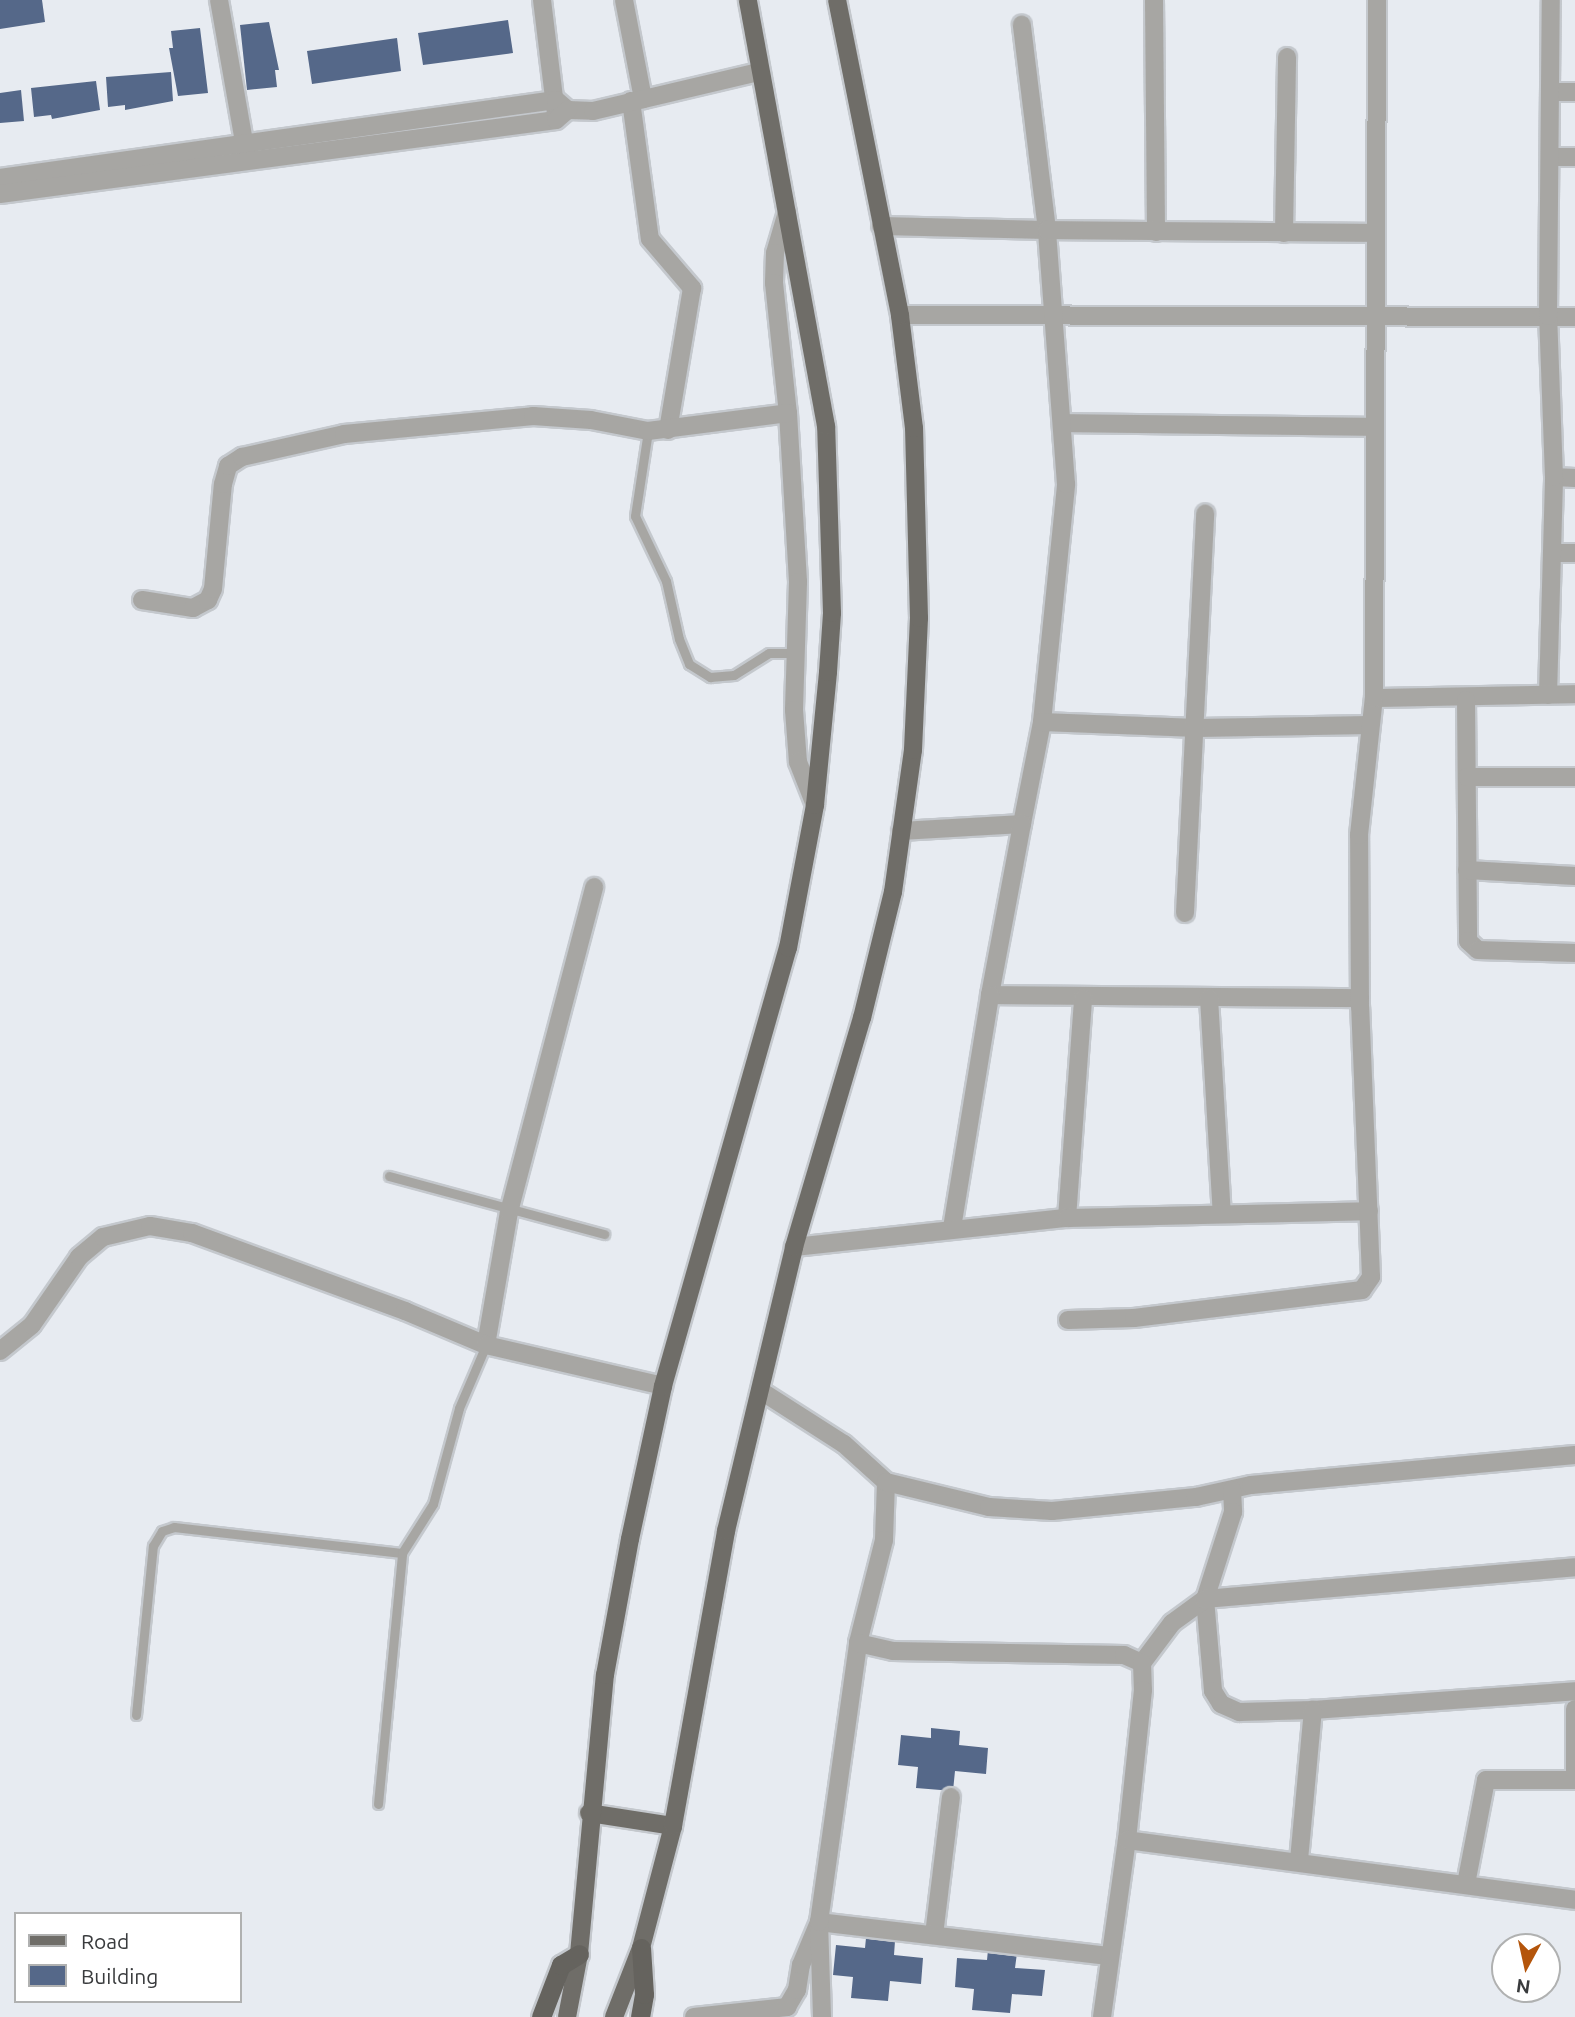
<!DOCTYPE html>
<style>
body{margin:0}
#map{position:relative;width:1575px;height:2017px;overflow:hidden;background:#e7ebf1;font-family:Ubuntu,sans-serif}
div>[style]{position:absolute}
.building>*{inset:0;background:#556889}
.roads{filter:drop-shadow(2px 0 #c4c8cd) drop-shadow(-2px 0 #c4c8cd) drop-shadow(0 2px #c4c8cd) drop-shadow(0 -2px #c4c8cd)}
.service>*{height:9px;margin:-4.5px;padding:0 4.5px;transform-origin:4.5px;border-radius:4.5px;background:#a7a6a3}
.minor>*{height:18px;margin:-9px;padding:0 9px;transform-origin:9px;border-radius:9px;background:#a7a6a3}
.tertiary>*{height:18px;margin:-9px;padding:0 9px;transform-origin:9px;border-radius:9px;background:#a7a6a3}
.primary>*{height:18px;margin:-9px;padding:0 9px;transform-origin:9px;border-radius:9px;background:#6f6d68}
.trunk>*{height:19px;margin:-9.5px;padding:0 9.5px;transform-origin:9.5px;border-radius:9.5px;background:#65635e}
span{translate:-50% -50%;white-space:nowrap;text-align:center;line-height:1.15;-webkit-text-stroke:7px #fff;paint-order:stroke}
.legend{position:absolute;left:14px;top:1912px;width:228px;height:91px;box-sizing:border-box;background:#fff;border:2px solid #b0b1b1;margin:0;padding:9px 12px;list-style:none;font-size:21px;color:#393b3d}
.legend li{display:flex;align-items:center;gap:14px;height:35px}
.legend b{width:35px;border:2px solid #b0b1b1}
.north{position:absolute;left:1491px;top:1933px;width:70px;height:70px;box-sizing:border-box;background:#fff;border:2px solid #b0b1b1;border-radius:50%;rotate:188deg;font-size:19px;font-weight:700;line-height:28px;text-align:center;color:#393b3d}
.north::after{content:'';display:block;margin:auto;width:24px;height:32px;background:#b4550b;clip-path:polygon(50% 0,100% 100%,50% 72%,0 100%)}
</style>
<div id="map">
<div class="building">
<i style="clip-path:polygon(0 0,42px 0,45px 22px,0 29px)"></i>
<i style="clip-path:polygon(508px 20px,513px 53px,423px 65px,418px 33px)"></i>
<i style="clip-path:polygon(269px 22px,279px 70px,275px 70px,277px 87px,247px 90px,240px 25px)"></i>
<i style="clip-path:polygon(200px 28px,208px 93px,178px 96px,169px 48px,173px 48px,171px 31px)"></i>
<i style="clip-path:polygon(397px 38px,401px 71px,312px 84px,307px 51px)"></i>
<i style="clip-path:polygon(171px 72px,173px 101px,125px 110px,125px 105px,108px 107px,106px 77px)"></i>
<i style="clip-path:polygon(96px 81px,100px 110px,52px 119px,51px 115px,34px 117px,31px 88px)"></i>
<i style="clip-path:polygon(21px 90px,24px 121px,0 123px,0 93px)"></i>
<i style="clip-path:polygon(931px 1728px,960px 1731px,959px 1745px,988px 1748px,986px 1774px,955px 1771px,953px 1791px,916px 1788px,918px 1767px,898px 1765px,901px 1735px,931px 1738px)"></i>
<i style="clip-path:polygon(866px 1938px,895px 1941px,894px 1955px,923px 1958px,921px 1984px,890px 1981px,888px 2001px,851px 1998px,853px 1977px,833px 1975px,836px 1945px,865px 1948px)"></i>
<i style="clip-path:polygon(988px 1950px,1017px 1953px,1015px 1968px,1045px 1970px,1042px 1996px,1012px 1994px,1010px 2013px,972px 2010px,974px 1989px,955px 1987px,957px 1958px,987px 1960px)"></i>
</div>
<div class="roads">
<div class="service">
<i style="left:648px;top:431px;width:86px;rotate:98.7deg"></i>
<i style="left:635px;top:516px;width:72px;rotate:64.5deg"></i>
<i style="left:666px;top:581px;width:59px;rotate:77.4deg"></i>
<i style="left:679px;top:639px;width:27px;rotate:68deg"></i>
<i style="left:689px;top:664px;width:25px;rotate:32deg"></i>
<i style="left:710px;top:677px;width:24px;rotate:-5deg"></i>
<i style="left:734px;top:675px;width:41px;rotate:-32.2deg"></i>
<i style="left:769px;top:653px;width:27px"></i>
<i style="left:389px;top:1176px;width:223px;rotate:15.1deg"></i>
<i style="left:136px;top:1715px;width:170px;rotate:-84.3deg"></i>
<i style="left:153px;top:1546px;width:17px;rotate:-59deg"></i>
<i style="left:162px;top:1531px;width:13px;rotate:-18deg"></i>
<i style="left:174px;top:1527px;width:229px;rotate:6.5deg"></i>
<i style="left:378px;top:1804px;width:252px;rotate:-84.5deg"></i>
<i style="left:402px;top:1553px;width:58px;rotate:-57.7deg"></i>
<i style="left:433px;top:1504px;width:99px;rotate:-74.8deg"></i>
<i style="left:459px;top:1408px;width:69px;rotate:-66.8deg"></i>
</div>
<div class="minor">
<i style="left:219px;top:0;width:161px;rotate:80deg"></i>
<i style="left:542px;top:0;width:115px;rotate:83deg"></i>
<i style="left:624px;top:0;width:101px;rotate:79.1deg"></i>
<i style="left:1154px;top:0;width:232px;rotate:89.5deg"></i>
<i style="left:1551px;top:92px;width:24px"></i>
<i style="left:631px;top:101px;width:139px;rotate:82.2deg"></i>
<i style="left:650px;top:239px;width:65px;rotate:49.4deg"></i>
<i style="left:692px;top:288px;width:144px;rotate:99.6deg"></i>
<i style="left:1551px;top:157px;width:24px"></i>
<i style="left:787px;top:212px;width:43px;rotate:106.3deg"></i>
<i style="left:775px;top:253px;width:30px;rotate:92deg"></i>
<i style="left:774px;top:283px;width:131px;rotate:83.9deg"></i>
<i style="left:788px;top:413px;width:169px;rotate:86.6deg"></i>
<i style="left:798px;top:582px;width:128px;rotate:91.8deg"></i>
<i style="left:794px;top:710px;width:52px;rotate:85.6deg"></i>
<i style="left:798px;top:762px;width:46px;rotate:68.4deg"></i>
<i style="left:881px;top:226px;width:166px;rotate:1.4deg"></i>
<i style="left:1047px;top:230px;width:207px;rotate:-97deg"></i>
<i style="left:1284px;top:233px;width:176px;rotate:-89deg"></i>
<i style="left:900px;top:315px;width:675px;rotate:0.17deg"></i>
<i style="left:1065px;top:423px;width:309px;rotate:0.7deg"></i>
<i style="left:1554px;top:477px;width:21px;rotate:3deg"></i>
<i style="left:1552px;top:553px;width:23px"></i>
<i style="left:142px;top:600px;width:52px;rotate:8.9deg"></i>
<i style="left:193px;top:608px;width:17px;rotate:-28deg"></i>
<i style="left:208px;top:600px;width:12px;rotate:-66deg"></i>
<i style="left:213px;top:589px;width:105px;rotate:-84.6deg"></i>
<i style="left:223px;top:484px;width:19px;rotate:-74deg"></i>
<i style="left:228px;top:466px;width:17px;rotate:-33deg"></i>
<i style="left:242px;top:457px;width:105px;rotate:-12.7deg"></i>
<i style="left:344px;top:434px;width:190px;rotate:-5.4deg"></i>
<i style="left:533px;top:416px;width:58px;rotate:3.9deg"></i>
<i style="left:591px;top:420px;width:58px;rotate:10.9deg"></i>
<i style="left:648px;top:431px;width:141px;rotate:-7.3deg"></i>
<i style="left:1548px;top:695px;width:218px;rotate:-88.4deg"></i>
<i style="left:1554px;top:477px;width:161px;rotate:-92.1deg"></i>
<i style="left:1548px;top:316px;width:316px;rotate:-89.5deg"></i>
<i style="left:1374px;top:698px;width:201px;rotate:-1.1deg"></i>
<i style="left:1466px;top:700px;width:241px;rotate:89.5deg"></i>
<i style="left:1468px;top:941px;width:13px;rotate:42deg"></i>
<i style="left:1478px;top:950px;width:97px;rotate:1.8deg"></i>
<i style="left:1042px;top:722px;width:239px;rotate:-84.2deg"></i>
<i style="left:1066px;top:484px;width:255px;rotate:-94.3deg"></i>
<i style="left:1047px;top:230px;width:328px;rotate:0.5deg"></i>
<i style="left:1467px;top:777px;width:108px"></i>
<i style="left:1022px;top:824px;width:104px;rotate:-78.9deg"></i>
<i style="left:1042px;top:722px;width:155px;rotate:2.2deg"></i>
<i style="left:1197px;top:728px;width:173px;rotate:-1deg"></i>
<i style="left:901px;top:831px;width:121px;rotate:-3.3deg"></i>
<i style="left:1022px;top:824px;width:174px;rotate:100.6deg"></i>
<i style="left:990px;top:995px;width:370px;rotate:0.5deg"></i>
<i style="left:1467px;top:870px;width:108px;rotate:3.2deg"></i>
<i style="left:1185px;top:913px;width:400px;rotate:-87.1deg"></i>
<i style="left:1209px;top:998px;width:216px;rotate:86.6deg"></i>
<i style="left:1067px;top:1218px;width:220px;rotate:-85.8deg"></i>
<i style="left:952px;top:1228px;width:236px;rotate:-80.7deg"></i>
<i style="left:794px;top:1247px;width:275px;rotate:-6.1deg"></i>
<i style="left:1067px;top:1218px;width:302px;rotate:-1.3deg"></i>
<i style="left:1068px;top:1320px;width:66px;rotate:-1.7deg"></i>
<i style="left:1134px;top:1318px;width:230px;rotate:-7deg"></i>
<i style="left:1362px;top:1290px;width:16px;rotate:-55deg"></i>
<i style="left:1371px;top:1277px;width:270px;rotate:-92.3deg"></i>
<i style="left:1360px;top:1007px;width:172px;rotate:-90.3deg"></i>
<i style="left:1359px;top:835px;width:138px;rotate:-83.8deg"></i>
<i style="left:1374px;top:698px;width:698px;rotate:-89.75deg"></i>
<i style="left:486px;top:1345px;width:135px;rotate:-80.2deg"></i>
<i style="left:509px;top:1212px;width:336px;rotate:-75.3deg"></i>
<i style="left:0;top:1351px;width:41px;rotate:-39.1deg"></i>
<i style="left:32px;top:1325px;width:83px;rotate:-55.3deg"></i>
<i style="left:79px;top:1257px;width:31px;rotate:-40deg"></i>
<i style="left:103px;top:1237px;width:48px;rotate:-13.2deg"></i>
<i style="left:150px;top:1226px;width:43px;rotate:9.5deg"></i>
<i style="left:192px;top:1233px;width:227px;rotate:20.1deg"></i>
<i style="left:405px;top:1311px;width:88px;rotate:22.8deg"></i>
<i style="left:486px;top:1345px;width:182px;rotate:13deg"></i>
<i style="left:761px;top:1391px;width:98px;rotate:32.6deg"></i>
<i style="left:844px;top:1444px;width:57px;rotate:42.1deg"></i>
<i style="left:886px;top:1482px;width:58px;rotate:92deg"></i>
<i style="left:884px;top:1540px;width:106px;rotate:104.2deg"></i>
<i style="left:886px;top:1482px;width:106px;rotate:13.6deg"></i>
<i style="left:989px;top:1507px;width:63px;rotate:3.6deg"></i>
<i style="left:1052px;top:1511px;width:145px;rotate:-5.6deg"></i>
<i style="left:1196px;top:1497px;width:56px;rotate:-12.3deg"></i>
<i style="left:1251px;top:1485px;width:325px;rotate:-5.3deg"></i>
<i style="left:1232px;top:1490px;width:22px;rotate:87deg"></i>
<i style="left:1233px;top:1512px;width:91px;rotate:107.8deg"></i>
<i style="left:1205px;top:1599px;width:92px;rotate:85deg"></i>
<i style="left:1213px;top:1691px;width:15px;rotate:58deg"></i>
<i style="left:1221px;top:1704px;width:20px;rotate:24deg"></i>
<i style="left:1239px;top:1712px;width:74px;rotate:-1.5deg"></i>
<i style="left:1313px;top:1710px;width:263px;rotate:-4.1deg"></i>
<i style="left:1142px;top:1663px;width:50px;rotate:-53.1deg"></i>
<i style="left:1172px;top:1623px;width:41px;rotate:-36deg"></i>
<i style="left:1205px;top:1599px;width:371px;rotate:-4.9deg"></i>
<i style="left:1575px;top:1709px;width:71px;rotate:90deg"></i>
<i style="left:1299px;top:1860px;width:151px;rotate:-84.7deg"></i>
<i style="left:1466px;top:1884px;width:106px;rotate:-79.1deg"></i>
<i style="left:1486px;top:1780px;width:88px"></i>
<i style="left:934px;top:1935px;width:139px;rotate:-83deg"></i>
<i style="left:694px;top:2017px;width:94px;rotate:-6.1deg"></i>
<i style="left:787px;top:2007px;width:20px;rotate:-60deg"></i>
<i style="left:797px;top:1990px;width:25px;rotate:-81deg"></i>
<i style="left:801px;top:1965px;width:47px;rotate:-67.3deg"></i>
<i style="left:819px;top:1922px;width:291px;rotate:6.7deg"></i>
<i style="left:822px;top:2017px;width:95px;rotate:-91.8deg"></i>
<i style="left:819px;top:1922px;width:282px;rotate:-82deg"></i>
<i style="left:858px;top:1643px;width:36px;rotate:13deg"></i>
<i style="left:893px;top:1651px;width:231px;rotate:1deg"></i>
<i style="left:1124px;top:1655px;width:20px;rotate:24deg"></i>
<i style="left:1142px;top:1663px;width:27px;rotate:88deg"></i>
<i style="left:1143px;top:1690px;width:151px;rotate:96.1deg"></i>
<i style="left:1102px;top:2017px;width:179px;rotate:-82deg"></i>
<i style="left:1127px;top:1840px;width:452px;rotate:7.6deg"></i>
</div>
<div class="tertiary">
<i style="left:0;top:178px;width:561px;rotate:-7.99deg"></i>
<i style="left:556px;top:100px;width:16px;rotate:40deg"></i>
<i style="left:568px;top:110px;width:25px;rotate:2deg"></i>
<i style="left:593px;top:111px;width:170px;rotate:-13.3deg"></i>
<i style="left:0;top:194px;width:561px;rotate:-7.58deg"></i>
<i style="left:556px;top:120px;width:16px;rotate:-40deg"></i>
</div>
<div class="primary">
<i style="left:589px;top:1813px;width:85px;rotate:8.8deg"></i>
<i style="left:567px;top:2017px;width:64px;rotate:-79.2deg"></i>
<i style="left:579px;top:1954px;width:280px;rotate:-84.7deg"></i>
<i style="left:605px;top:1675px;width:138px;rotate:-79.6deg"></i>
<i style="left:630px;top:1539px;width:157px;rotate:-77.8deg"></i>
<i style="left:663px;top:1386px;width:455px;rotate:-74.1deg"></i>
<i style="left:788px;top:948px;width:146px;rotate:-79.3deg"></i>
<i style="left:815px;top:805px;width:134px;rotate:-84.4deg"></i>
<i style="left:828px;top:672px;width:59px;rotate:-86.1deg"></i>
<i style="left:832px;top:613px;width:187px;rotate:-91.8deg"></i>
<i style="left:826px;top:426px;width:433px;rotate:-100.4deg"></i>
<i style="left:614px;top:2017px;width:74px;rotate:-68.6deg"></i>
<i style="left:641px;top:1948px;width:126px;rotate:-75.3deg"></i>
<i style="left:673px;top:1826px;width:300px;rotate:-79.8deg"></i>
<i style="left:726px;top:1531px;width:292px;rotate:-76.5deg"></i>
<i style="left:794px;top:1247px;width:239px;rotate:-73.5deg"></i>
<i style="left:862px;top:1018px;width:130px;rotate:-76.2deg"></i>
<i style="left:893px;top:892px;width:143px;rotate:-82deg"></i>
<i style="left:913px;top:750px;width:132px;rotate:-87.4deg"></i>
<i style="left:919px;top:618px;width:190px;rotate:-91.5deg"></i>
<i style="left:914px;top:428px;width:114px;rotate:-97.1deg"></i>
<i style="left:900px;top:315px;width:321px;rotate:-101.3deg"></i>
</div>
<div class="trunk">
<i style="left:541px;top:2017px;width:56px;rotate:-69deg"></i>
<i style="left:561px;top:1965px;width:21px;rotate:-31deg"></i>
<i style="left:640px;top:2017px;width:23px;rotate:-80deg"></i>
<i style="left:644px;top:1994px;width:46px;rotate:-93.7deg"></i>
</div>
</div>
<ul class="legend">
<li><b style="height:9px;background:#6f6d68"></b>Road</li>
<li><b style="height:19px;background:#556889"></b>Building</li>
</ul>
<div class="north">N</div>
</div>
